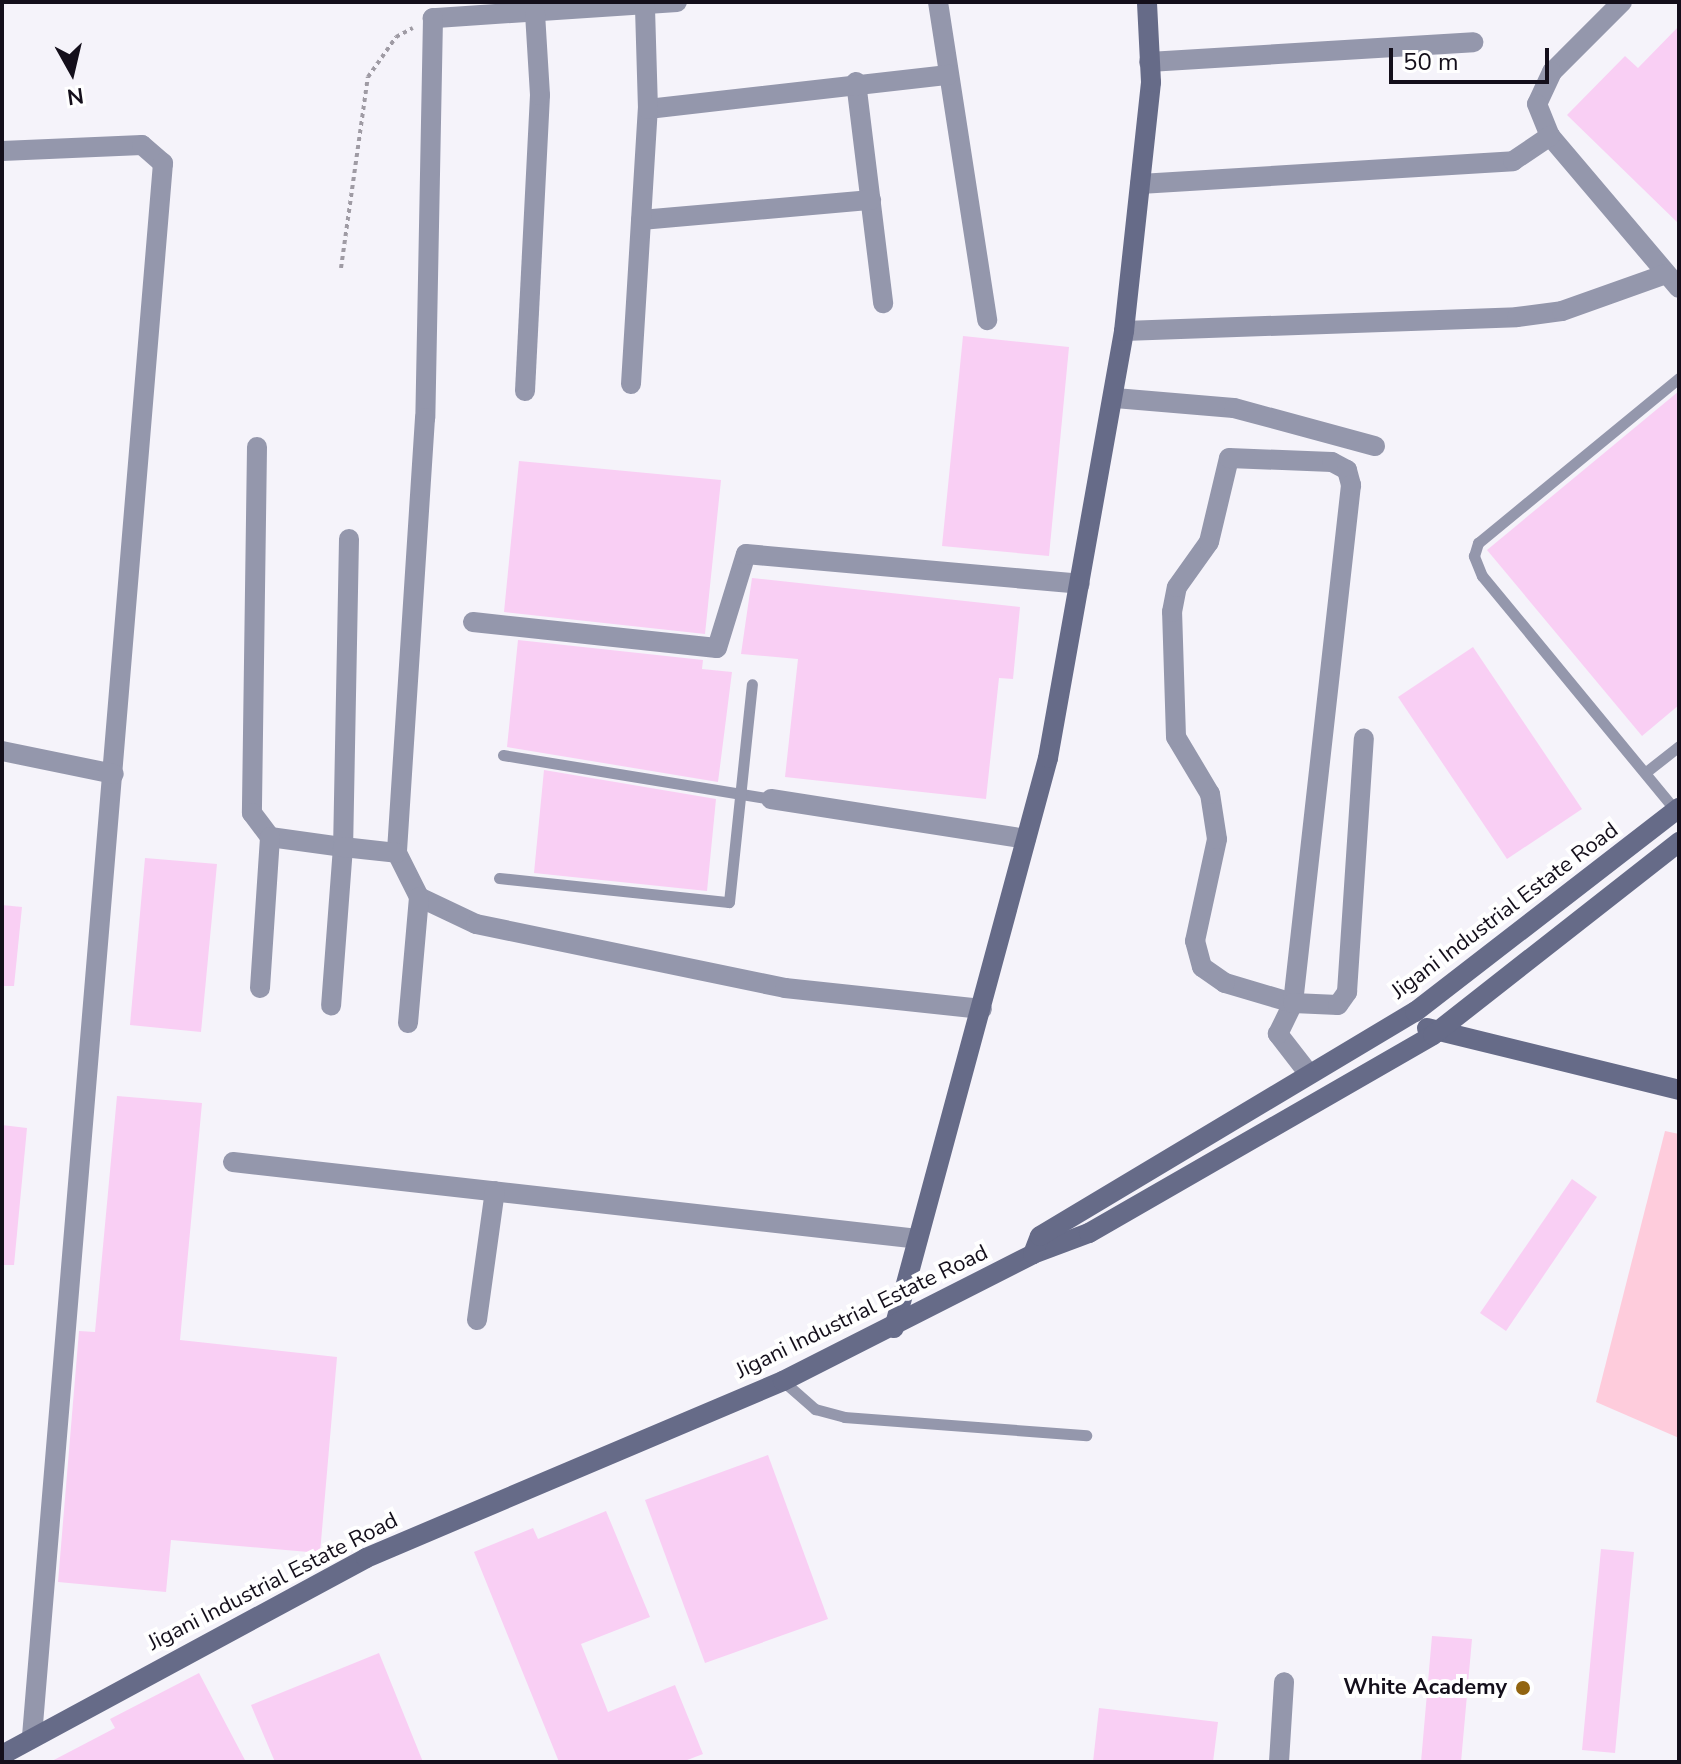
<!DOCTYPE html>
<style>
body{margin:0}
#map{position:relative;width:1681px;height:1764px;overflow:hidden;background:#f5f3fa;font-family:"Nunito Sans",sans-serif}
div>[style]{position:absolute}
.green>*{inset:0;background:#feccdc}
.building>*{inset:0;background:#f9cff4}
.path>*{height:4px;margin-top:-2px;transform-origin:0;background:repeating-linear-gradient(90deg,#9f9ba4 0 4px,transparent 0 8px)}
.lane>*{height:11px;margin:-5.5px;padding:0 5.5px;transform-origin:5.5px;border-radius:5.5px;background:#9497ac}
.street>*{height:20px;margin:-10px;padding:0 10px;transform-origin:10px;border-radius:10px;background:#9497ac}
.secondary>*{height:20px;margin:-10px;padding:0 10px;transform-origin:10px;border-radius:10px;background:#666b88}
.dots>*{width:22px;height:22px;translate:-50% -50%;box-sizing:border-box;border:4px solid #fff;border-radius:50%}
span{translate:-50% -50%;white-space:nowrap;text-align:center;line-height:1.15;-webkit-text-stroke:8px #fff;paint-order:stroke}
.street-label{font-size:22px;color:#140f1b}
.poi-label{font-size:22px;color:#140f1b;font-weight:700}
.right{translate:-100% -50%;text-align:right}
.frame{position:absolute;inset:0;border:4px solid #140f1b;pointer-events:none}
.north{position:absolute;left:32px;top:32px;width:80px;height:80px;-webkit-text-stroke:6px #fff;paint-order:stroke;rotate:172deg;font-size:22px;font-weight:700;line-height:32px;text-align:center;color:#140f1b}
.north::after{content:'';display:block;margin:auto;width:28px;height:36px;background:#140f1b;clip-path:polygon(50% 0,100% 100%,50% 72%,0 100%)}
.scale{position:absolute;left:1389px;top:48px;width:160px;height:36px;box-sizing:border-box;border:4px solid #140f1b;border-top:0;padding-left:10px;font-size:24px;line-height:28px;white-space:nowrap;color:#140f1b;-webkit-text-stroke:6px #fff;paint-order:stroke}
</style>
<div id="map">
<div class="green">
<i style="clip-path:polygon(1665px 1131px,1679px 1134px,1679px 1438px,1596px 1402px)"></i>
</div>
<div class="building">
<i style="clip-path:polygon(1679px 26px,1679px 224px,1567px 115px,1625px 56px,1638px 68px)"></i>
<i style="clip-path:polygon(963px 336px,1069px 347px,1049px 556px,942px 546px)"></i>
<i style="clip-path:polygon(1679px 391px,1679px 705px,1642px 736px,1487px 550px)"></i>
<i style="clip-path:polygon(519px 461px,721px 480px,705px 634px,504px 612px)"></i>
<i style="clip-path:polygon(752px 578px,1020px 607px,1013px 679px,999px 678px,986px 799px,785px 777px,798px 659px,741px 654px)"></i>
<i style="clip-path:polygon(518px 640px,703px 660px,702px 669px,732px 672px,718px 782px,507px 747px)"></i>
<i style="clip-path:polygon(1473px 647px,1582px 809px,1507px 859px,1398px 697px)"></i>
<i style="clip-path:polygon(544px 770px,716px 799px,707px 891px,534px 873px)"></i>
<i style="clip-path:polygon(145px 858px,217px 864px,201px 1032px,130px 1025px)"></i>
<i style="clip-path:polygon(2px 905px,22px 907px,14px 986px,2px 986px)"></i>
<i style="clip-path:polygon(117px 1096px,202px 1103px,180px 1340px,337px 1357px,320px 1553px,171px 1540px,166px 1592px,58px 1582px,79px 1331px,95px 1332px)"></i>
<i style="clip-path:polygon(2px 1125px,27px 1128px,14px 1265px,2px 1265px)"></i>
<i style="clip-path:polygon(1572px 1179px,1597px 1197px,1506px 1331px,1480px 1313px)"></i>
<i style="clip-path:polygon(768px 1455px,828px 1619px,705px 1663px,645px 1500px)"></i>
<i style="clip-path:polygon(606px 1511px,650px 1617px,581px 1644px,608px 1712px,675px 1685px,703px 1754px,682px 1762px,559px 1762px,474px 1552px,533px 1528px,538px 1539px)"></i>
<i style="clip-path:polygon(1601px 1549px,1634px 1552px,1615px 1753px,1582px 1750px)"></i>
<i style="clip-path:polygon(1432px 1636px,1472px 1639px,1461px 1762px,1421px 1762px)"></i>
<i style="clip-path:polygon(379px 1653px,423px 1762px,275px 1762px,251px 1705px)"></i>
<i style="clip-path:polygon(199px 1673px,246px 1762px,50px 1762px,115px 1728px,110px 1719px)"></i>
<i style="clip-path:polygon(1099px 1708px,1218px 1722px,1213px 1762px,1093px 1762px)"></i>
</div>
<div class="path">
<i style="left:341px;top:268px;width:193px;rotate:-82deg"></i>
<i style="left:368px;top:77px;width:49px;rotate:-55deg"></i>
<i style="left:396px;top:37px;width:19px;rotate:-28deg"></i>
</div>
<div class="lane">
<i style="left:503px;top:755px;width:272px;rotate:9.3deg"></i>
<i style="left:1646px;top:772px;width:42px;rotate:-38.2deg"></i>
<i style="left:1676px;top:811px;width:305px;rotate:-129.5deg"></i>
<i style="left:1482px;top:576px;width:22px;rotate:-112deg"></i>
<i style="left:1474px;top:556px;width:14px;rotate:-73deg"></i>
<i style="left:1478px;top:543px;width:260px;rotate:-39.4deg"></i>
<i style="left:499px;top:878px;width:231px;rotate:6deg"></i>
<i style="left:729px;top:902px;width:219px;rotate:-84deg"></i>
<i style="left:783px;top:1381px;width:43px;rotate:41.2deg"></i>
<i style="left:815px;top:1409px;width:30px;rotate:15deg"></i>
<i style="left:844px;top:1417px;width:243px;rotate:4.3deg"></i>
</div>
<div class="street">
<i style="left:677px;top:2px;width:245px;rotate:176.2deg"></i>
<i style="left:433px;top:18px;width:400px;rotate:91.1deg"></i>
<i style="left:425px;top:418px;width:436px;rotate:93.7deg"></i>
<i style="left:397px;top:853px;width:49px;rotate:63.4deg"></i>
<i style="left:419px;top:897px;width:63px;rotate:25.3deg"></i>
<i style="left:476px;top:924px;width:316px;rotate:11.7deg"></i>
<i style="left:785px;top:988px;width:198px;rotate:6.1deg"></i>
<i style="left:938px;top:2px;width:322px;rotate:81.2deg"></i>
<i style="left:1622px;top:2px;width:99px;rotate:135deg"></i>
<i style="left:1552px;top:72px;width:35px;rotate:115deg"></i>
<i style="left:1537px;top:104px;width:35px;rotate:68deg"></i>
<i style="left:1550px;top:136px;width:199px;rotate:49.7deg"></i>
<i style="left:1149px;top:62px;width:325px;rotate:-3.5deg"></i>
<i style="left:856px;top:82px;width:223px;rotate:83deg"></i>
<i style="left:648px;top:109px;width:302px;rotate:-6.5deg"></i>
<i style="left:2px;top:151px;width:140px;rotate:-2.5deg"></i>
<i style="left:142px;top:145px;width:28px;rotate:41deg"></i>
<i style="left:163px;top:163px;width:1577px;rotate:94.76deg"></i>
<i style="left:1140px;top:184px;width:374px;rotate:-3.5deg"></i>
<i style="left:1513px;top:161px;width:45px;rotate:-34deg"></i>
<i style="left:641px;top:220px;width:231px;rotate:-5deg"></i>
<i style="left:1124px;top:331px;width:393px;rotate:-2deg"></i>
<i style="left:1517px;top:317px;width:45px;rotate:-7.6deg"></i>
<i style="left:1562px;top:311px;width:110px;rotate:-19.6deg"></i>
<i style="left:631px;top:384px;width:276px;rotate:-86.5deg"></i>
<i style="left:648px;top:109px;width:103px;rotate:-91.7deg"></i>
<i style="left:525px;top:391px;width:296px;rotate:-87.1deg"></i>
<i style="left:540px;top:95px;width:82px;rotate:-93.5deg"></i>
<i style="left:1115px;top:398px;width:119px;rotate:4.8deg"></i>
<i style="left:1234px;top:408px;width:146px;rotate:15.1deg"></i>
<i style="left:257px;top:447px;width:366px;rotate:90.8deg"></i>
<i style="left:252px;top:813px;width:30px;rotate:53deg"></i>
<i style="left:270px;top:837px;width:74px;rotate:7.8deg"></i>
<i style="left:343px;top:847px;width:159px;rotate:94.3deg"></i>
<i style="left:349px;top:539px;width:308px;rotate:91.1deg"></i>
<i style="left:343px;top:847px;width:54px;rotate:6.3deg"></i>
<i style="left:473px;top:622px;width:245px;rotate:6.1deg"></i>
<i style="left:717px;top:648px;width:98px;rotate:-72.9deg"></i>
<i style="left:746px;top:554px;width:335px;rotate:5.1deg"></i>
<i style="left:2px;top:751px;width:114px;rotate:11.6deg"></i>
<i style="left:771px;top:799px;width:258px;rotate:8.9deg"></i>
<i style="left:260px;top:988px;width:151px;rotate:-86.2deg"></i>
<i style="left:408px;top:1023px;width:126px;rotate:-85deg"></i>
<i style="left:1309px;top:1074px;width:51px;rotate:-127.8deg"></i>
<i style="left:1278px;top:1034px;width:34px;rotate:-64deg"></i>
<i style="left:1293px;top:1003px;width:71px;rotate:-163.6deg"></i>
<i style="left:1225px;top:983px;width:28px;rotate:-145deg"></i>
<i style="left:1202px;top:967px;width:27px;rotate:-105deg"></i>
<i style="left:1195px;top:941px;width:104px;rotate:-77.8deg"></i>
<i style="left:1217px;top:839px;width:46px;rotate:-98.8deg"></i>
<i style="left:1210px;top:794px;width:66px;rotate:-120.8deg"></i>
<i style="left:1176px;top:737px;width:125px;rotate:-91.8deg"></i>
<i style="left:1172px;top:612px;width:25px;rotate:-79deg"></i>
<i style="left:1177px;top:587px;width:55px;rotate:-54.6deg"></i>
<i style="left:1209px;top:542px;width:86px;rotate:-76.6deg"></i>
<i style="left:1229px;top:458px;width:103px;rotate:2.2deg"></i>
<i style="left:1332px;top:462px;width:17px;rotate:28deg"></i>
<i style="left:1347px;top:470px;width:16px;rotate:75deg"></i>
<i style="left:1351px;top:485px;width:521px;rotate:96.39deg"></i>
<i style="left:1293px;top:1003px;width:45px;rotate:2.5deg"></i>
<i style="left:1338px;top:1005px;width:16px;rotate:-55deg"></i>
<i style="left:1347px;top:992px;width:254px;rotate:-86.2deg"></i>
<i style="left:233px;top:1162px;width:689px;rotate:6.41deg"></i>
<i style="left:477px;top:1320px;width:130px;rotate:-82.1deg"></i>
<i style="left:1279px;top:1762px;width:80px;rotate:-86.4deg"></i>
</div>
<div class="secondary">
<i style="left:1427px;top:1028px;width:260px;rotate:13.8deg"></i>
<i style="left:1033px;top:1254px;width:60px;rotate:-20.6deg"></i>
<i style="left:1089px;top:1233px;width:397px;rotate:-29.9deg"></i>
<i style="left:1433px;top:1035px;width:313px;rotate:-38.1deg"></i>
<i style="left:894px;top:1328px;width:590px;rotate:-74.88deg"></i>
<i style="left:1048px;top:758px;width:434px;rotate:-79.9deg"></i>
<i style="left:1124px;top:331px;width:250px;rotate:-83.8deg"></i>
<i style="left:1151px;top:82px;width:80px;rotate:-92.9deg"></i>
<i style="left:2px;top:1755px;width:414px;rotate:-28.4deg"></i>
<i style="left:366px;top:1558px;width:453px;rotate:-23deg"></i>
<i style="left:783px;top:1381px;width:280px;rotate:-26.9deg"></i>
<i style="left:1033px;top:1254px;width:19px;rotate:-69deg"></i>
<i style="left:1040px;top:1236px;width:437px;rotate:-30.9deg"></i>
<i style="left:1415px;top:1012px;width:334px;rotate:-37.7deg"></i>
</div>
<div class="dots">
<i style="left:1523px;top:1688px;background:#926410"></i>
</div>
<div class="street-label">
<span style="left:1505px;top:911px;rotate:-37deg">Jigani Industrial Estate Road</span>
<span style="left:862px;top:1312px;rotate:-26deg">Jigani Industrial Estate Road</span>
<span style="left:273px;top:1582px;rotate:-27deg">Jigani Industrial Estate Road</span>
</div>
<div class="poi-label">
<span class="right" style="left:1507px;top:1688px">White Academy</span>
</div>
<div class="frame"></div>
<div class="north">N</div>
<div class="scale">50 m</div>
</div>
